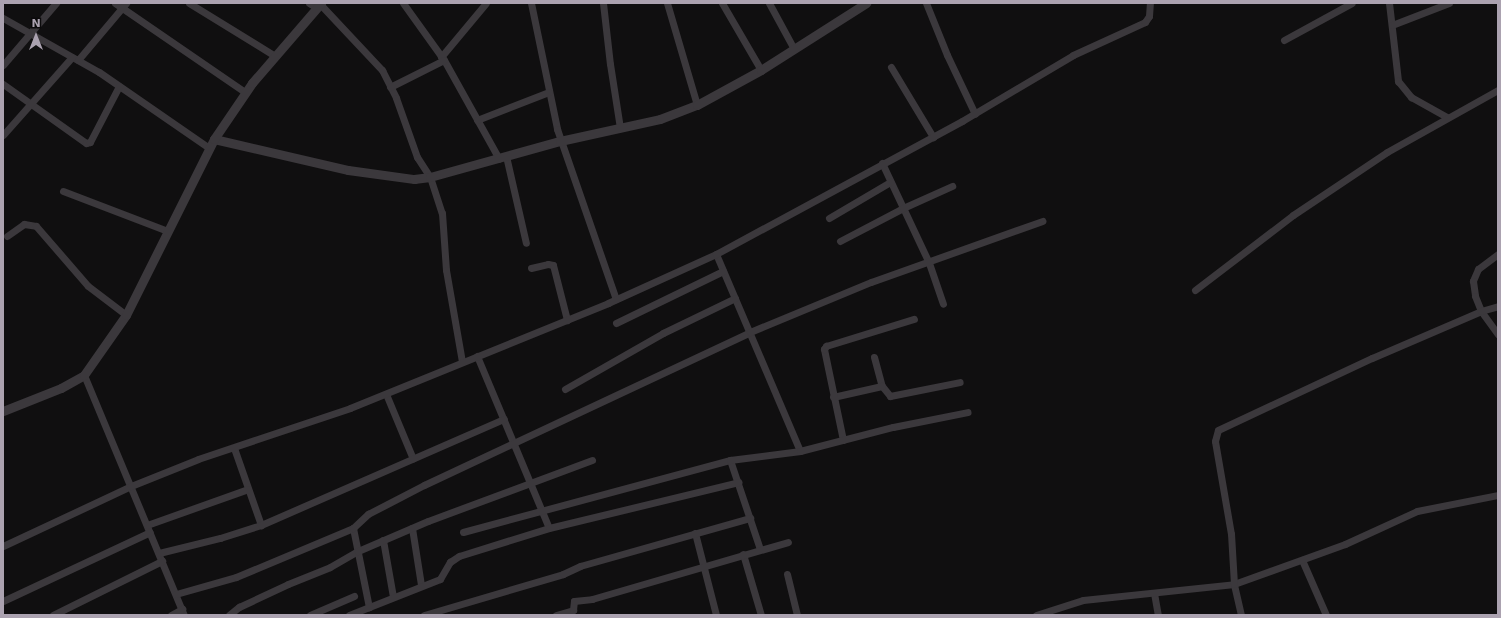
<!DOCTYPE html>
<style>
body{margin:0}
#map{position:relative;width:1501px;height:618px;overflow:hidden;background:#100f10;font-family:"DejaVu Sans",sans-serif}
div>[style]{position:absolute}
.minor>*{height:7px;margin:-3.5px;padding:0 3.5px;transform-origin:3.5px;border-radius:3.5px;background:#3b383c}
.tertiary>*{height:9px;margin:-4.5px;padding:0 4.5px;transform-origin:4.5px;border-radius:4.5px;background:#3b383c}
span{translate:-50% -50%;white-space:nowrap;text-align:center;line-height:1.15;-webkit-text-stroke:3.5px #0b0a0b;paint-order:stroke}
.frame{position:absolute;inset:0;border:4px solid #aba2b0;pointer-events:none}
.north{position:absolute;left:16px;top:16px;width:40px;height:40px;-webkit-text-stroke:3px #0b0a0b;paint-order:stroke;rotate:0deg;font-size:11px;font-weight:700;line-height:16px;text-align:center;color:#aba2b0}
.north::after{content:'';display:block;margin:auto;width:14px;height:18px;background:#aba2b0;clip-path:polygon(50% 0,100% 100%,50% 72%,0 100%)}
</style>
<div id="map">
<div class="minor">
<i style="left:115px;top:3px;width:158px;rotate:34.4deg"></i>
<i style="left:189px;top:3px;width:101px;rotate:31.6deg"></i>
<i style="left:309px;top:3px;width:9px;rotate:32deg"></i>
<i style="left:403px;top:3px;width:70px;rotate:54.3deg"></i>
<i style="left:444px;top:60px;width:113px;rotate:60.9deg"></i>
<i style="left:531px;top:3px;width:129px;rotate:78.3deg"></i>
<i style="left:557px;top:129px;width:180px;rotate:70.9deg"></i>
<i style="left:603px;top:3px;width:61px;rotate:83.5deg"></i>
<i style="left:610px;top:64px;width:65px;rotate:81.1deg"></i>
<i style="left:667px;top:3px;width:106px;rotate:73.6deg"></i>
<i style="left:722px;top:3px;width:78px;rotate:59.8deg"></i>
<i style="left:769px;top:3px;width:52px;rotate:61.5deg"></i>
<i style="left:926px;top:3px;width:56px;rotate:68deg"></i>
<i style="left:947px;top:55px;width:65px;rotate:64.6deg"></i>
<i style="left:1389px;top:3px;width:79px;rotate:83.4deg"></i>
<i style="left:1398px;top:81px;width:21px;rotate:51deg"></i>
<i style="left:1411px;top:97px;width:41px;rotate:29.1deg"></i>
<i style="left:320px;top:4px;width:91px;rotate:46.8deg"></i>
<i style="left:382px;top:70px;width:31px;rotate:63deg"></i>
<i style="left:396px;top:98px;width:63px;rotate:70.4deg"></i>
<i style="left:417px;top:157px;width:24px;rotate:57deg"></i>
<i style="left:430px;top:177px;width:38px;rotate:72deg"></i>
<i style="left:442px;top:213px;width:57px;rotate:86deg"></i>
<i style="left:446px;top:270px;width:93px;rotate:80.1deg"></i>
<i style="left:3px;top:18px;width:110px;rotate:29.4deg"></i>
<i style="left:99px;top:72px;width:134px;rotate:34.6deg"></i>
<i style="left:1392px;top:25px;width:61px;rotate:-21.1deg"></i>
<i style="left:1284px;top:40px;width:77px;rotate:-28.6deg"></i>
<i style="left:441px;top:57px;width:70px;rotate:-50.2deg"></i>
<i style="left:78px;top:60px;width:75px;rotate:-49.9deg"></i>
<i style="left:3px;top:65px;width:82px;rotate:-49.5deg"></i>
<i style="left:891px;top:67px;width:82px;rotate:59deg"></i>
<i style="left:3px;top:84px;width:102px;rotate:35.4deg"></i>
<i style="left:86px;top:143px;width:4px;rotate:-14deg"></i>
<i style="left:90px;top:142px;width:63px;rotate:-62.6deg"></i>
<i style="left:390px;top:87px;width:60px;rotate:-26.6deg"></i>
<i style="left:477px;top:120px;width:77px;rotate:-21.3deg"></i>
<i style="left:3px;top:135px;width:104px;rotate:-48.5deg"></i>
<i style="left:506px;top:156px;width:89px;rotate:77.1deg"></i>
<i style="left:882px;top:163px;width:110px;rotate:64.8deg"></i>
<i style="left:929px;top:263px;width:43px;rotate:71.1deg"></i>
<i style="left:63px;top:191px;width:112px;rotate:20.9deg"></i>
<i style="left:829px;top:218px;width:71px;rotate:-30.5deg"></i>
<i style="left:7px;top:236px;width:21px;rotate:-35deg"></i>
<i style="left:24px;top:224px;width:12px;rotate:9deg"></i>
<i style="left:36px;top:226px;width:79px;rotate:49.1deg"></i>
<i style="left:88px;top:286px;width:48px;rotate:37.3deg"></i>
<i style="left:840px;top:241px;width:71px;rotate:-27.6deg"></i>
<i style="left:903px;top:208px;width:54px;rotate:-24.2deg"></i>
<i style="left:716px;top:254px;width:214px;rotate:66.9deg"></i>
<i style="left:1498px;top:254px;width:25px;rotate:143deg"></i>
<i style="left:1478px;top:269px;width:13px;rotate:113deg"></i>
<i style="left:1473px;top:281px;width:15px;rotate:82deg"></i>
<i style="left:1475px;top:296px;width:16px;rotate:68deg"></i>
<i style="left:1481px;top:311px;width:29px;rotate:54deg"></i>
<i style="left:531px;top:268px;width:17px;rotate:-13deg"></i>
<i style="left:548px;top:264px;width:5px;rotate:11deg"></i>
<i style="left:553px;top:265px;width:57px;rotate:75.7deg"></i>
<i style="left:1195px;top:290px;width:123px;rotate:-37.4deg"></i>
<i style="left:1293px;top:215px;width:113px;rotate:-33.8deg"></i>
<i style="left:1387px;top:152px;width:127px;rotate:-29.2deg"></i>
<i style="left:616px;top:323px;width:119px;rotate:-25.9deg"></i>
<i style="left:477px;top:356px;width:186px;rotate:67.3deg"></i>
<i style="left:874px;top:357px;width:30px;rotate:75deg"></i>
<i style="left:882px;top:386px;width:13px;rotate:51deg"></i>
<i style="left:890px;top:396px;width:71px;rotate:-11.3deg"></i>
<i style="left:84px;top:375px;width:260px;rotate:67.4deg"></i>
<i style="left:565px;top:389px;width:113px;rotate:-29.7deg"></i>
<i style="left:663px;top:333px;width:80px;rotate:-25.9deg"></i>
<i style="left:386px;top:394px;width:70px;rotate:67.4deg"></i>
<i style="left:833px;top:397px;width:50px;rotate:-12.7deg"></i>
<i style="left:843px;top:440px;width:93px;rotate:-101.8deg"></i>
<i style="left:824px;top:349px;width:4px;rotate:-56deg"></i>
<i style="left:826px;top:346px;width:92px;rotate:-17.1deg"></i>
<i style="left:234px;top:448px;width:82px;rotate:70.7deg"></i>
<i style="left:730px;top:460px;width:94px;rotate:71.4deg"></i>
<i style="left:147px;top:525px;width:107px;rotate:-19.6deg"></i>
<i style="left:353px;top:528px;width:81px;rotate:78.6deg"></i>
<i style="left:412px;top:528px;width:58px;rotate:81deg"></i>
<i style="left:463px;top:532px;width:277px;rotate:-15.1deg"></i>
<i style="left:730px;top:460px;width:71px;rotate:-7.3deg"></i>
<i style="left:800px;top:451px;width:96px;rotate:-14.5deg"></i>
<i style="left:893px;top:427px;width:76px;rotate:-11.3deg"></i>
<i style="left:695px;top:533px;width:85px;rotate:75.6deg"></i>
<i style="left:383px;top:540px;width:58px;rotate:80deg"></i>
<i style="left:3px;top:546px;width:141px;rotate:-25.1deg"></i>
<i style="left:131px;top:486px;width:72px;rotate:-21.9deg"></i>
<i style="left:198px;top:459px;width:160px;rotate:-18.5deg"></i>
<i style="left:350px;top:408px;width:279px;rotate:-22.1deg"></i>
<i style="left:608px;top:303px;width:119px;rotate:-24.4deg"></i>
<i style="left:716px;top:254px;width:280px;rotate:-28.4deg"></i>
<i style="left:962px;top:121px;width:129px;rotate:-30.7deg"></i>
<i style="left:1073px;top:55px;width:79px;rotate:-24.6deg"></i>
<i style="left:1145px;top:22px;width:7px;rotate:-56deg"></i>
<i style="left:1149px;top:16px;width:13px;rotate:-86deg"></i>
<i style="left:159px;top:553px;width:63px;rotate:-13.8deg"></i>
<i style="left:220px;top:538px;width:43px;rotate:-17.6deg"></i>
<i style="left:261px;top:525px;width:265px;rotate:-23.6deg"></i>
<i style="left:743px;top:554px;width:64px;rotate:73.6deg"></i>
<i style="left:1302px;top:560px;width:60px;rotate:66.4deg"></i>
<i style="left:787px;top:574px;width:42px;rotate:76.3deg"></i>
<i style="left:1154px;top:593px;width:22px;rotate:80deg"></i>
<i style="left:176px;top:594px;width:62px;rotate:-15.8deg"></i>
<i style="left:236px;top:577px;width:127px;rotate:-22.7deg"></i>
<i style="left:353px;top:528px;width:21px;rotate:-43deg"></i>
<i style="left:368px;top:514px;width:63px;rotate:-27.4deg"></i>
<i style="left:424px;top:485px;width:360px;rotate:-25.1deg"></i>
<i style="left:750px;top:332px;width:131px;rotate:-22.5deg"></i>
<i style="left:871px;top:282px;width:182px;rotate:-19.6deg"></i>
<i style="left:3px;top:601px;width:162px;rotate:-25.1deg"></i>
<i style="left:53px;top:615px;width:122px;rotate:-26.4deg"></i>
<i style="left:171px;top:615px;width:13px;rotate:-29deg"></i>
<i style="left:229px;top:615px;width:13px;rotate:-39deg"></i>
<i style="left:239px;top:607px;width:54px;rotate:-25.1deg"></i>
<i style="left:288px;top:584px;width:45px;rotate:-22deg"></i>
<i style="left:330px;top:567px;width:32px;rotate:-30deg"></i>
<i style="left:358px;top:551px;width:76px;rotate:-23.2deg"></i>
<i style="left:428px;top:521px;width:175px;rotate:-20.4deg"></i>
<i style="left:310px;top:615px;width:48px;rotate:-23.4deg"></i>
<i style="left:349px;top:615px;width:98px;rotate:-21.6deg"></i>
<i style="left:440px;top:579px;width:20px;rotate:-60deg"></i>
<i style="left:450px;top:562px;width:11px;rotate:-34deg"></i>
<i style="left:459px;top:556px;width:94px;rotate:-17.3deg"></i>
<i style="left:549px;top:528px;width:195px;rotate:-13.6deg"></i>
<i style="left:424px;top:615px;width:145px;rotate:-16.4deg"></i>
<i style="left:563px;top:574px;width:19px;rotate:-25deg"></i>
<i style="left:580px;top:566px;width:177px;rotate:-15.8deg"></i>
<i style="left:556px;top:615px;width:18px;rotate:-16deg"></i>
<i style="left:573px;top:610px;width:9px;rotate:-84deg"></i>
<i style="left:574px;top:601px;width:18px;rotate:-6deg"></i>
<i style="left:592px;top:599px;width:204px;rotate:-16.2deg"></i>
<i style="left:1036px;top:615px;width:49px;rotate:-17.7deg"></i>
<i style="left:1083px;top:600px;width:152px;rotate:-6deg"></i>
<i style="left:1234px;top:584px;width:118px;rotate:-19.8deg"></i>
<i style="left:1345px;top:544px;width:79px;rotate:-24.6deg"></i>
<i style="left:1417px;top:511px;width:83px;rotate:-11.2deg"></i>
<i style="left:1241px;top:615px;width:32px;rotate:-103deg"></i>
<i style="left:1234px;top:584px;width:50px;rotate:-93.4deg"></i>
<i style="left:1231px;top:534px;width:94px;rotate:-99.8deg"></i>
<i style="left:1215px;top:441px;width:11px;rotate:-75deg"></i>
<i style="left:1218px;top:430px;width:170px;rotate:-25.1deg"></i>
<i style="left:1372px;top:358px;width:119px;rotate:-23.3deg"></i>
<i style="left:1481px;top:311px;width:18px;rotate:-16deg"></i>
</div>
<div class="tertiary">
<i style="left:214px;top:139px;width:138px;rotate:13deg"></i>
<i style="left:348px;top:170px;width:67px;rotate:7.8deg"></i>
<i style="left:414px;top:179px;width:16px;rotate:-7deg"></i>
<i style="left:430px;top:177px;width:135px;rotate:-15.5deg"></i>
<i style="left:560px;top:141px;width:102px;rotate:-12.4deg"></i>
<i style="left:660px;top:119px;width:40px;rotate:-21deg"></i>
<i style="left:697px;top:105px;width:73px;rotate:-28.7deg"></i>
<i style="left:761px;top:70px;width:125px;rotate:-32.5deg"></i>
<i style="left:3px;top:411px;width:62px;rotate:-21.6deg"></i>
<i style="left:61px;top:388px;width:26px;rotate:-29deg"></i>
<i style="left:84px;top:375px;width:73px;rotate:-55deg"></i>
<i style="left:126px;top:315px;width:197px;rotate:-63.4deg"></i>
<i style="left:214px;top:139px;width:68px;rotate:-55.8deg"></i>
<i style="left:252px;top:83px;width:106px;rotate:-49.2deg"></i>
</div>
<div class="frame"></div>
<div class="north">N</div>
</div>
